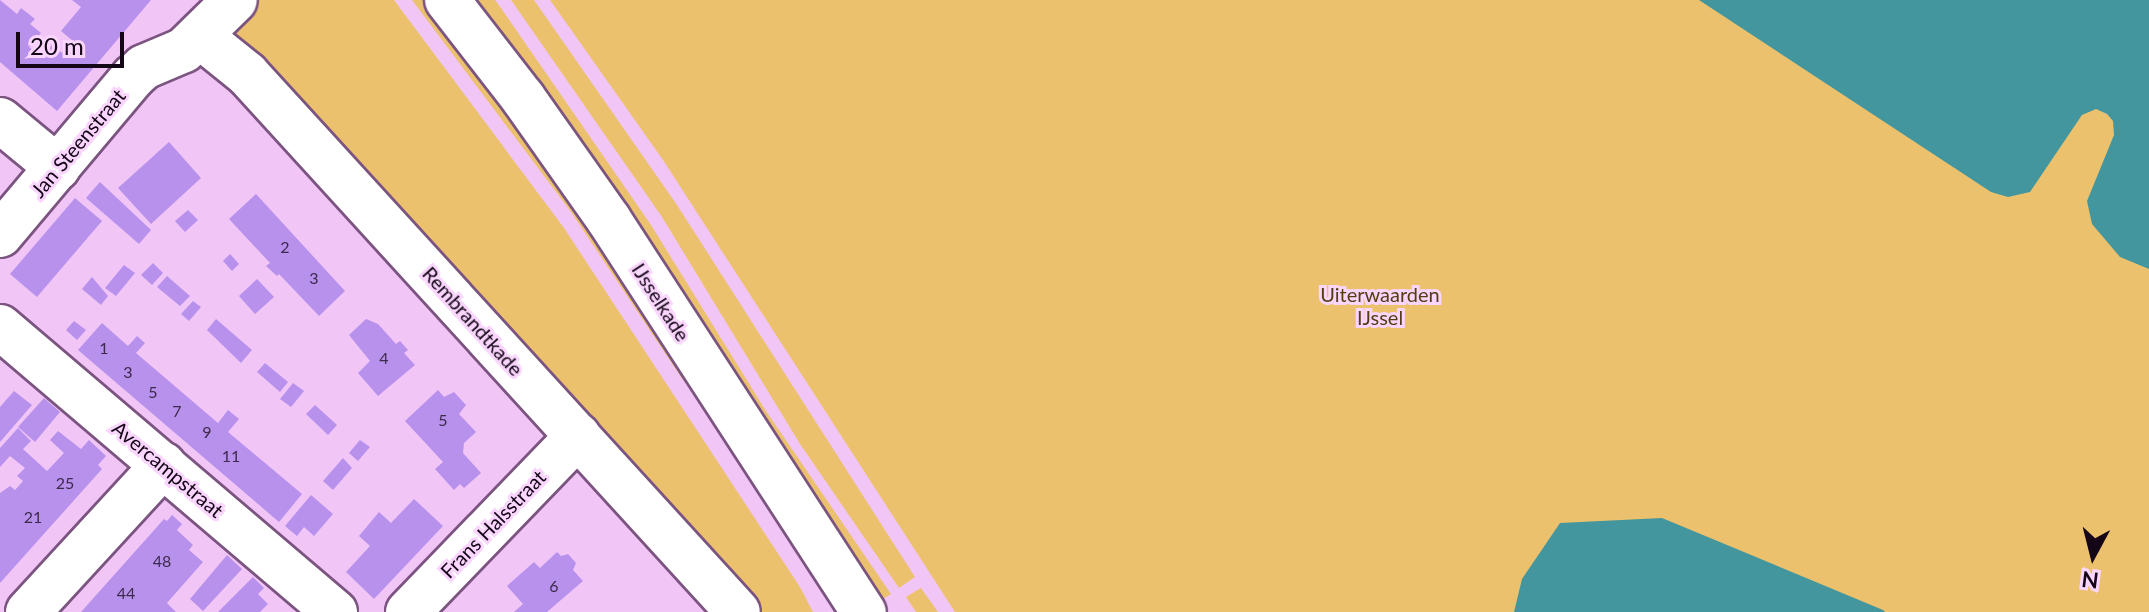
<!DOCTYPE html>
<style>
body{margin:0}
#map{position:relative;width:2149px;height:612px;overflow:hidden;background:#f1c6f7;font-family:Lato,sans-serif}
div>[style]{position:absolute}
.green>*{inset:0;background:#ecc16e}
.water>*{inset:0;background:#43969d}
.building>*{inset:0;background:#b791ec}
.roads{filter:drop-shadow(2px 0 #7b5480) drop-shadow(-2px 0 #7b5480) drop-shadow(0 2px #7b5480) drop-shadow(0 -2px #7b5480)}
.minor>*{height:44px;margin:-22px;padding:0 22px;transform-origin:22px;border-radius:22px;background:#fff}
span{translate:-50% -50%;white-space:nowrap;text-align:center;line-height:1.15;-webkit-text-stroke:6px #fad6fe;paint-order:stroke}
.number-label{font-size:16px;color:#3d294c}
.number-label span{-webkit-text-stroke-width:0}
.street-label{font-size:20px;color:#140616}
.park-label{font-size:20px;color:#533e12}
.north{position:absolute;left:2053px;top:516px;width:80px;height:80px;-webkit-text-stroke:6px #fad6fe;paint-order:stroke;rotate:187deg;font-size:22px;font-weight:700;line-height:32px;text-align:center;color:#140616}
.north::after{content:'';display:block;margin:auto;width:28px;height:36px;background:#140616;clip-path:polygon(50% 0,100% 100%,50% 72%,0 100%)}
.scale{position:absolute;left:16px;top:32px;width:108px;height:36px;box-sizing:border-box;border:4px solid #140616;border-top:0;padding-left:10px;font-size:24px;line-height:28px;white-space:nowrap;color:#140616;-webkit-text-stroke:6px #fad6fe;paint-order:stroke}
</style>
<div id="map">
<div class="green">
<i style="clip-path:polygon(248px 0,394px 0,564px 228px,800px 587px,813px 612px,758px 612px,225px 28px)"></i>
<i style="clip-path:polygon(412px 0,424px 0,502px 100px,688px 377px,683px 380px,571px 212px)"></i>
<i style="clip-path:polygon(469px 0,495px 0,501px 8px,651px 225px,766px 411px,891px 594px,883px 599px)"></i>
<i style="clip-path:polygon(511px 0,534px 0,677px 205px,915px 577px,899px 588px,800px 444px,662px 217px)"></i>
<i style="clip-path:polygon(550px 0,1919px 0,2149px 140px,2149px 612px,955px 612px,663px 160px)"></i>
<i style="clip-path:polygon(921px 588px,938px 612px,916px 612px,906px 597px)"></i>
</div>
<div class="water">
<i style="clip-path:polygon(1699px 0,2149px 0,2149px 269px,2120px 257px,2092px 224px,2087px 201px,2114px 135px,2113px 121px,2107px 114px,2096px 109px,2082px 115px,2030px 192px,2008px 197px,1991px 192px)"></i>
<i style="clip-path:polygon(1662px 518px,1883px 610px,1885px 612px,1514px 612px,1522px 579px,1560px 523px)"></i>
</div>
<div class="building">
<i style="clip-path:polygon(0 0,17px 14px,21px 8px,35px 19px,30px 24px,41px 33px,29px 47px,42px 58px,52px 45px,62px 53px,73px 41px,61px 31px,81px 7px,72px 0,151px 0,57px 111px,0 62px)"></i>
<i style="clip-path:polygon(169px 142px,201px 178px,151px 224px,118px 188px)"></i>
<i style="clip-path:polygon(100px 182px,151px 230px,139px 244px,86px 198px)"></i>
<i style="clip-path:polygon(256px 194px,345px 291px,319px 316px,279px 274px,277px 276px,266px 266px,270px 263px,229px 219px)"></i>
<i style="clip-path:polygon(75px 198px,102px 221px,37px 297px,10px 274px)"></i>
<i style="clip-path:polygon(188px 210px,198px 220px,185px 232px,175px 221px)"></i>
<i style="clip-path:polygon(230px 254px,239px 264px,232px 271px,223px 261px)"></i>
<i style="clip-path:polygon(153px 263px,163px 273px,152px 285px,141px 275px)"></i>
<i style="clip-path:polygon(124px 265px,135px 273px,116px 296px,105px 288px)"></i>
<i style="clip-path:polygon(167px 276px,190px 296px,180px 306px,157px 287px)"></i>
<i style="clip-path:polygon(92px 277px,108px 296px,101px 305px,82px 289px)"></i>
<i style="clip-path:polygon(257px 279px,274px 297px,255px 314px,239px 296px)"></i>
<i style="clip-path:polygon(193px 301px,201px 307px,189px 321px,181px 314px)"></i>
<i style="clip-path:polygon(216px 319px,252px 350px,241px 363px,207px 330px)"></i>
<i style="clip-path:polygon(366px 319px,378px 324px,396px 344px,400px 341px,408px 350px,404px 353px,415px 365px,378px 396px,358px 373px,370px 361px,349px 335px)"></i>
<i style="clip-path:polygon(74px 321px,86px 330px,77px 340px,66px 330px)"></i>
<i style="clip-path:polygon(102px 323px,128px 346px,137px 336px,145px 343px,136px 353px,218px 423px,228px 410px,239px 419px,228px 432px,302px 494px,279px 522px,78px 350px)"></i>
<i style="clip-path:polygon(265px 363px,288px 382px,280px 392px,257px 372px)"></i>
<i style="clip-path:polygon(293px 383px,304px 391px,291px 407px,280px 399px)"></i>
<i style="clip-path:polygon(438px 390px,444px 397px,454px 392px,466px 405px,459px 414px,476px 432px,464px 443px,463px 453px,481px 473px,464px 488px,460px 484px,454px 490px,435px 469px,443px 462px,405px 421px)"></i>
<i style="clip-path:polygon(14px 391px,32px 405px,0 442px,0 407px)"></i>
<i style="clip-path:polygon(44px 398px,60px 412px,35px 442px,18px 427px)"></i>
<i style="clip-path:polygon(315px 405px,337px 425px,328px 435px,306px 414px)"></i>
<i style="clip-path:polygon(18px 428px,31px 441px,23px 449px,47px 471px,64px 453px,50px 440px,58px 431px,81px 449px,89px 440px,106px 456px,98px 465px,102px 469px,0 583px,0 493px,10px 486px,15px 490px,23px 481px,17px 476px,25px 468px,10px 456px,0 467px,0 448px)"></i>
<i style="clip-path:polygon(360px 440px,370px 447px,358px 461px,349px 453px)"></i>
<i style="clip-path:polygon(343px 458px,352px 468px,333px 490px,323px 481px)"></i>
<i style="clip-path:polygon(311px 495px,333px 514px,314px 536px,304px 527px,297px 536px,285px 526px)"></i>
<i style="clip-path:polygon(414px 499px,443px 526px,374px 599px,346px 572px,370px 546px,359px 536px,379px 512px,391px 523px)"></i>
<i style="clip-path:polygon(172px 515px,182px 524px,177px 530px,193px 545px,189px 550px,203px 562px,167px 603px,176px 612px,81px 612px,164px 519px,167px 521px)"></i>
<i style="clip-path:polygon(557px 552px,561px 556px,568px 554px,576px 563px,573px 570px,583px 581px,547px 612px,514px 612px,523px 604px,507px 586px,534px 562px,540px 568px)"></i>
<i style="clip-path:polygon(227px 555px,242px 569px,203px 611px,190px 599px)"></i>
<i style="clip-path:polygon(253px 577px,264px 588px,258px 594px,268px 604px,260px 612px,218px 612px)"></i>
</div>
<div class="roads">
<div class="minor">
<i style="left:447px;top:0;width:124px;rotate:52.2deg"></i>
<i style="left:523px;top:98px;width:149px;rotate:54.8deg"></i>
<i style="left:609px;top:220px;width:468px;rotate:57deg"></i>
<i style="left:201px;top:37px;width:59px;rotate:38.8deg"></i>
<i style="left:247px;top:74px;width:728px;rotate:47.62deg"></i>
<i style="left:0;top:120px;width:75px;rotate:39.6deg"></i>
<i style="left:0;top:235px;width:207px;rotate:-49.9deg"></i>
<i style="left:133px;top:77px;width:15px;rotate:-42deg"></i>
<i style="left:144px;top:67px;width:43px;rotate:-23deg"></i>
<i style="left:184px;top:50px;width:71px;rotate:-44.4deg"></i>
<i style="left:0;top:327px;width:440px;rotate:40.4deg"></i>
<i style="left:28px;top:612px;width:200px;rotate:-47.4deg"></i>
<i style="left:408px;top:612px;width:245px;rotate:-46deg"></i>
</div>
</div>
<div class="number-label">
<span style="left:285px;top:247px">2</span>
<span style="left:314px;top:278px">3</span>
<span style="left:104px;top:348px">1</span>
<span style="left:384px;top:358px">4</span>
<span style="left:128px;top:372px">3</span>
<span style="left:153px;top:392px">5</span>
<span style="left:177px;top:411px">7</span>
<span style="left:443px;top:420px">5</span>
<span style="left:207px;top:432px">9</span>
<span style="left:231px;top:456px">11</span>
<span style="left:65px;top:483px">25</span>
<span style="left:33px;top:517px">21</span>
<span style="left:162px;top:561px">48</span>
<span style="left:554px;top:586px">6</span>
<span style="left:126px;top:593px">44</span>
</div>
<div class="street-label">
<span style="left:78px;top:143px;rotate:-50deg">Jan Steenstraat</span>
<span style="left:661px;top:302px;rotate:57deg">IJsselkade</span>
<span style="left:473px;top:321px;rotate:48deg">Rembrandtkade</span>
<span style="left:168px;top:469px;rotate:40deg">Avercampstraat</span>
<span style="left:493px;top:524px;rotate:-46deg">Frans Halsstraat</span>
</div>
<div class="park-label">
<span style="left:1380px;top:306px">Uiterwaarden<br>IJssel</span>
</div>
<div class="north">N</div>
<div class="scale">20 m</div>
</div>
